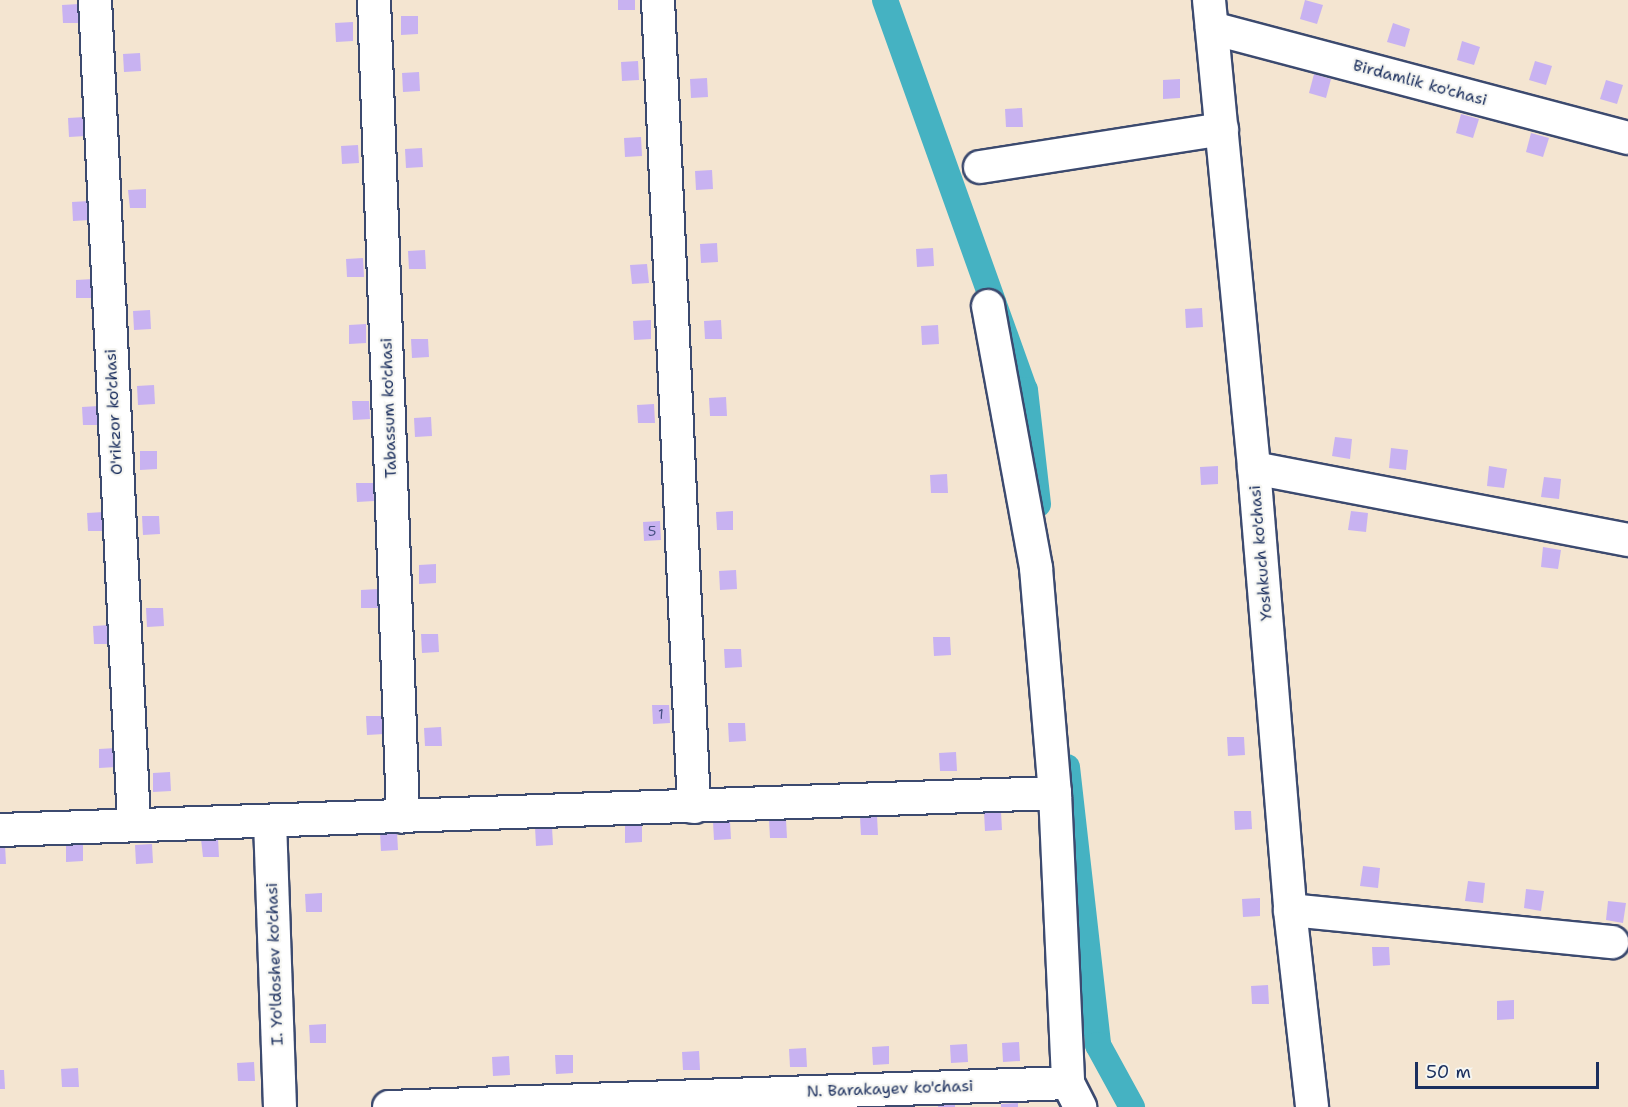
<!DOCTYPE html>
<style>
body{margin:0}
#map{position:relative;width:1628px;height:1107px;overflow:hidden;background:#f4e5d1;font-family:"Shantell Sans",sans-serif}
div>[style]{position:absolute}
.canal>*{height:26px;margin:-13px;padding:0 13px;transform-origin:13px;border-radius:13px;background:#45b2c2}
.building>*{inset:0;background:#c8b2f1}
.roads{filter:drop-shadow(2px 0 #3c4a6f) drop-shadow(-2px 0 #3c4a6f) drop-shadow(0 2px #3c4a6f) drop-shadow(0 -2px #3c4a6f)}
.minor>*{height:32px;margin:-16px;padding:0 16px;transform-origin:16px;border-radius:16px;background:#fff}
span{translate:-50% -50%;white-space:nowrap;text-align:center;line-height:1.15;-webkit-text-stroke:4.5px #f6f6f2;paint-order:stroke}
.number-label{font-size:14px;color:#465083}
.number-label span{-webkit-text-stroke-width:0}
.street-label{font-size:16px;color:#1b2f5e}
.scale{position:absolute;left:1415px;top:1062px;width:184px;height:27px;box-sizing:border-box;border:3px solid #1b2f5e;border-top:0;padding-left:8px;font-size:18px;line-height:21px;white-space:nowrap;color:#1b2f5e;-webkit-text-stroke:4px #f6f6f2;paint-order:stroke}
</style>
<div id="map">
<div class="canal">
<i style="left:885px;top:0;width:414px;rotate:70.3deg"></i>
<i style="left:1025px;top:390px;width:115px;rotate:83.5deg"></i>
<i style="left:1067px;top:767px;width:280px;rotate:83.6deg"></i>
<i style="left:1098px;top:1045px;width:71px;rotate:61.3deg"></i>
</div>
<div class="building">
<i style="clip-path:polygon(618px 0,635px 0,635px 10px,618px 10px)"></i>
<i style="clip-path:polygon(1305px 0,1323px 5px,1317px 24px,1300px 19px)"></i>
<i style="clip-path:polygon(79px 4px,80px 23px,63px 23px,62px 5px)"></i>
<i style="clip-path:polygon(401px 16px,418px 16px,418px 34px,401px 35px)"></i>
<i style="clip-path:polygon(353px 22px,353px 41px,336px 42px,335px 23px)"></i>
<i style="clip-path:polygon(1393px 23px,1410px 29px,1405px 47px,1387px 42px)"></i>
<i style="clip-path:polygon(1462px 41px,1480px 47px,1474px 65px,1457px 60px)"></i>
<i style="clip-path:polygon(140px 53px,141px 71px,124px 72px,123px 54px)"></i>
<i style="clip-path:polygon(638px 61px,639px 80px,622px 81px,621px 62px)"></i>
<i style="clip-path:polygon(1535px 61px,1552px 66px,1546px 85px,1529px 80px)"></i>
<i style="clip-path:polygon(419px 72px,420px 91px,403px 92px,402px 73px)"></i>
<i style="clip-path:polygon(1314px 74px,1331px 79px,1326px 98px,1309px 93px)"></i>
<i style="clip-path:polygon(707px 78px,708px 97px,691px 98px,690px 79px)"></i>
<i style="clip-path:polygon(1180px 79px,1180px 98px,1163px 99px,1163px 80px)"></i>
<i style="clip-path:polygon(1606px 80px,1623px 85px,1617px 104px,1600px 99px)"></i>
<i style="clip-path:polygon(1022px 108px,1023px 127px,1006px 127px,1005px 109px)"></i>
<i style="clip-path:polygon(1461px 114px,1479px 119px,1473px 138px,1456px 133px)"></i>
<i style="clip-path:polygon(85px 117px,86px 136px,69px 137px,68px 118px)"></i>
<i style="clip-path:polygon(1531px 133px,1549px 138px,1543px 157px,1526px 152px)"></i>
<i style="clip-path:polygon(641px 137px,642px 156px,625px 157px,624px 138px)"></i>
<i style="clip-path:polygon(358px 145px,359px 163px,342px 164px,341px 146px)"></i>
<i style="clip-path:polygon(422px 148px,423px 167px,406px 168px,405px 149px)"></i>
<i style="clip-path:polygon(712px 170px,713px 189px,696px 190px,695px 171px)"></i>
<i style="clip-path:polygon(146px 189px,146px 208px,130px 208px,128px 190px)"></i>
<i style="clip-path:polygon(89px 201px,90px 220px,73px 221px,72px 202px)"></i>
<i style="clip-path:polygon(717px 243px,718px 262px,701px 263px,700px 244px)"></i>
<i style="clip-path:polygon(933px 248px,934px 266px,917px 267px,916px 249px)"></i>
<i style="clip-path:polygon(425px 250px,426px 269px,409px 269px,408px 251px)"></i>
<i style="clip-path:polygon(363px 258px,364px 277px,347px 277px,346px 259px)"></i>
<i style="clip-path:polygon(647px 264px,649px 283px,632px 284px,630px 265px)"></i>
<i style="clip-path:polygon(93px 279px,93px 298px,76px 298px,76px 280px)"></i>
<i style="clip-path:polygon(1202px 308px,1203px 327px,1186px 328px,1185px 309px)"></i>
<i style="clip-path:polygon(150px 310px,151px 329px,134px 330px,133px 311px)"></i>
<i style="clip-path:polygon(651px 320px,651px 339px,634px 340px,633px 321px)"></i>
<i style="clip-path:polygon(721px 320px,722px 339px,705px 339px,704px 321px)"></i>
<i style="clip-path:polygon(366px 324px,366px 343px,349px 344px,349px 325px)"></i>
<i style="clip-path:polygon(938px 325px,939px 344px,922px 345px,921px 326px)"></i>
<i style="clip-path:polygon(411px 339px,428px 339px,429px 357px,412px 358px)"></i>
<i style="clip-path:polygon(154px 385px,155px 404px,138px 405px,137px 386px)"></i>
<i style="clip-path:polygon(726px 397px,727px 416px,710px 416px,709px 398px)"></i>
<i style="clip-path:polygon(352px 401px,369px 401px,370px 419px,353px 420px)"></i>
<i style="clip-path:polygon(654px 404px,655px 423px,638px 423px,637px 405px)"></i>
<i style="clip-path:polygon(99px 406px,100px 425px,83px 425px,82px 407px)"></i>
<i style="clip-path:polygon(431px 417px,432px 436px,415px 437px,414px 418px)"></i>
<i style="clip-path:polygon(1335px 437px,1352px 439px,1350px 459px,1332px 456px)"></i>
<i style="clip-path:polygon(1391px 448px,1408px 450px,1406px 470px,1389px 468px)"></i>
<i style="clip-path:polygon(140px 451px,157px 451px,157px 469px,140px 470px)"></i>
<i style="clip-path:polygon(1218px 466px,1218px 484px,1201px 485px,1200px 467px)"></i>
<i style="clip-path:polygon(1489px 466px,1507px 469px,1504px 488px,1487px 486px)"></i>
<i style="clip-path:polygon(947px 474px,948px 493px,931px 493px,930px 475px)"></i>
<i style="clip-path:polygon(1544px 477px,1561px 479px,1559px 499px,1541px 497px)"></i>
<i style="clip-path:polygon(356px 483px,373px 483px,374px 501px,357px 502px)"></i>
<i style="clip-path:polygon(733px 511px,733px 530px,717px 530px,716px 512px)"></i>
<i style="clip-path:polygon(1351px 511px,1368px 513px,1366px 532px,1348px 530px)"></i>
<i style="clip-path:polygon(104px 512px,105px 531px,88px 531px,87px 513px)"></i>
<i style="clip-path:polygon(142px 516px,159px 516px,160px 534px,143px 535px)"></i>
<i style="clip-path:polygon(660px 521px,661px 540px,644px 541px,643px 522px)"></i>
<i style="clip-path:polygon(1543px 547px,1561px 550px,1558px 569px,1541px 567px)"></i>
<i style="clip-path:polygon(436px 564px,436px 583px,419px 584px,419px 565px)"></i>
<i style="clip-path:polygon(736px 570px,737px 589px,720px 590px,719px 571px)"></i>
<i style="clip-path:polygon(378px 589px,378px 608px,361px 608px,361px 590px)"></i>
<i style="clip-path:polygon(146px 608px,163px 608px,164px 626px,147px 627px)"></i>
<i style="clip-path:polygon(110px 625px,111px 644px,94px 644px,93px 626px)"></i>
<i style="clip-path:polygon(421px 634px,438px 634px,439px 652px,422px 653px)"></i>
<i style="clip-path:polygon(933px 637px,950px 637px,951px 655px,934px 656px)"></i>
<i style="clip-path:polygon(724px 649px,741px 649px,742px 667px,725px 668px)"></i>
<i style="clip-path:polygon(652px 705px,669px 705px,670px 723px,653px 724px)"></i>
<i style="clip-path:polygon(366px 716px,383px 716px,384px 734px,367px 735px)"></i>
<i style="clip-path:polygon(728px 723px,745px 723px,746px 741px,729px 742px)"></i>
<i style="clip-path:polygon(441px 727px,442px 746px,425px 746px,424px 728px)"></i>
<i style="clip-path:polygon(1227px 737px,1244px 737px,1245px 755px,1228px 756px)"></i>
<i style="clip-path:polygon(116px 748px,116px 767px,99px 768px,99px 749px)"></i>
<i style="clip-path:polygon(956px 752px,957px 771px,940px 771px,939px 753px)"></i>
<i style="clip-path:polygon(170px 772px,171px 791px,153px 792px,153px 773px)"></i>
<i style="clip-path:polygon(1234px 811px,1251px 811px,1252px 829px,1235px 830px)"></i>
<i style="clip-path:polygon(984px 812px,1001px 812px,1002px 830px,985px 831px)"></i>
<i style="clip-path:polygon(877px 816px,878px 835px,861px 835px,860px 817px)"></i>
<i style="clip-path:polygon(786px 819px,787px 838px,770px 838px,769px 820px)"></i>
<i style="clip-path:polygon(730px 821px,731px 839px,714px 840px,713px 822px)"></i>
<i style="clip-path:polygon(642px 824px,642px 842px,625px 843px,625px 825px)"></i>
<i style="clip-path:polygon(535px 827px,552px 827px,553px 845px,536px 846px)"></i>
<i style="clip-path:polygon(380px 832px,397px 832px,398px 850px,381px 851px)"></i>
<i style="clip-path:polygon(218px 838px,219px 857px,203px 857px,201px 839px)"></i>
<i style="clip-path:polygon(83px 842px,83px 861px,66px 862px,66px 843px)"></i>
<i style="clip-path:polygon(152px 844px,153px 863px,136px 864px,135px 845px)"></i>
<i style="clip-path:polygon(0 845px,5px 845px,6px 864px,0 864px)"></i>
<i style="clip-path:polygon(1363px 866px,1380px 868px,1378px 888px,1360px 886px)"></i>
<i style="clip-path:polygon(1468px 881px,1485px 883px,1483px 903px,1465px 901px)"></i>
<i style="clip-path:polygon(1526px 889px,1544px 891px,1541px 911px,1524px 908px)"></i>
<i style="clip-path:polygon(322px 893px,322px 912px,306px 912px,305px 894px)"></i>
<i style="clip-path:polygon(1260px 898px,1260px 916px,1243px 917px,1242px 899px)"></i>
<i style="clip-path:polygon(1608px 901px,1626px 903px,1623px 923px,1606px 920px)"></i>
<i style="clip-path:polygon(1372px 947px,1389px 947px,1390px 965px,1373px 966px)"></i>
<i style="clip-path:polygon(1268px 985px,1269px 1004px,1252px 1004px,1251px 986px)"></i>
<i style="clip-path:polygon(1514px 1000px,1514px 1019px,1497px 1020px,1497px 1001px)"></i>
<i style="clip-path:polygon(326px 1024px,326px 1043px,310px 1043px,309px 1025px)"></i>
<i style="clip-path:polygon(1019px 1042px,1020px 1061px,1003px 1062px,1002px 1043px)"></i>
<i style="clip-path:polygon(967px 1044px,968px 1062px,951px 1063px,950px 1045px)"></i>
<i style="clip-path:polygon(889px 1046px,889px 1064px,873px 1065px,872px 1047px)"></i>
<i style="clip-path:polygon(806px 1048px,807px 1067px,790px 1067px,789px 1049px)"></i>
<i style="clip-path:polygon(699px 1051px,700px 1070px,683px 1070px,682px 1052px)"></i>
<i style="clip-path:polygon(555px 1055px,573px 1055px,573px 1073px,556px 1074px)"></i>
<i style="clip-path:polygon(509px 1056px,510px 1075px,493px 1076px,492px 1057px)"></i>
<i style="clip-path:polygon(254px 1062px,255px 1081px,238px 1081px,237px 1063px)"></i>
<i style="clip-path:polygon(78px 1068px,79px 1087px,62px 1087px,61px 1069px)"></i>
<i style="clip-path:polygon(0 1070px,4px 1070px,5px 1089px,0 1089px)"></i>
<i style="clip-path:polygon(1018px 1103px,1018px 1107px,1001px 1107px,1001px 1104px)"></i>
<i style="clip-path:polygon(938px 1104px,955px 1104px,955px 1107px,938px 1107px)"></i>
</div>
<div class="roads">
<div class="minor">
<i style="left:95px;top:0;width:825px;rotate:87.29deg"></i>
<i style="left:374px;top:0;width:817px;rotate:87.96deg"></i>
<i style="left:658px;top:0;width:808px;rotate:87.45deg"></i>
<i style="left:1209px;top:0;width:470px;rotate:84.5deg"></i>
<i style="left:1254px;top:468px;width:443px;rotate:85.3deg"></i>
<i style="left:1290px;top:910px;width:198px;rotate:83.6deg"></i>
<i style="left:1212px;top:28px;width:430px;rotate:14.8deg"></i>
<i style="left:980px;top:167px;width:245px;rotate:-8.9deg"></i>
<i style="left:988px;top:306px;width:266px;rotate:79.6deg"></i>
<i style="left:1036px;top:568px;width:226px;rotate:85.2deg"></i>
<i style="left:1055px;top:793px;width:290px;rotate:87.4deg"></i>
<i style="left:1068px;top:1083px;width:27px;rotate:63deg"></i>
<i style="left:1254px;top:468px;width:381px;rotate:10.9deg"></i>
<i style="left:270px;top:821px;width:286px;rotate:88deg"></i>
<i style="left:0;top:830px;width:1056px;rotate:-2.01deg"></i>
<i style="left:1290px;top:910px;width:324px;rotate:5.7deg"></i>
<i style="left:389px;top:1107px;width:679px;rotate:-2.02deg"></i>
</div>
</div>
<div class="number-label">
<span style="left:652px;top:531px">5</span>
<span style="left:661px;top:714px">1</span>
</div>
<div class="street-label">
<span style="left:1420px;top:83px;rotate:15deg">Birdamlik ko'chasi</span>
<span style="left:389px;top:408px;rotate:-92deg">Tabassum ko'chasi</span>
<span style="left:114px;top:412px;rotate:-93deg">O'rikzor ko'chasi</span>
<span style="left:1261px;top:553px;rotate:-95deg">Yoshkuch ko'chasi</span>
<span style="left:275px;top:964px;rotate:-92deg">I. Yo'ldoshev ko'chasi</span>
<span style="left:890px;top:1089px;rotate:-2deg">N. Barakayev ko'chasi</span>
</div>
<div class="scale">50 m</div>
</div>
